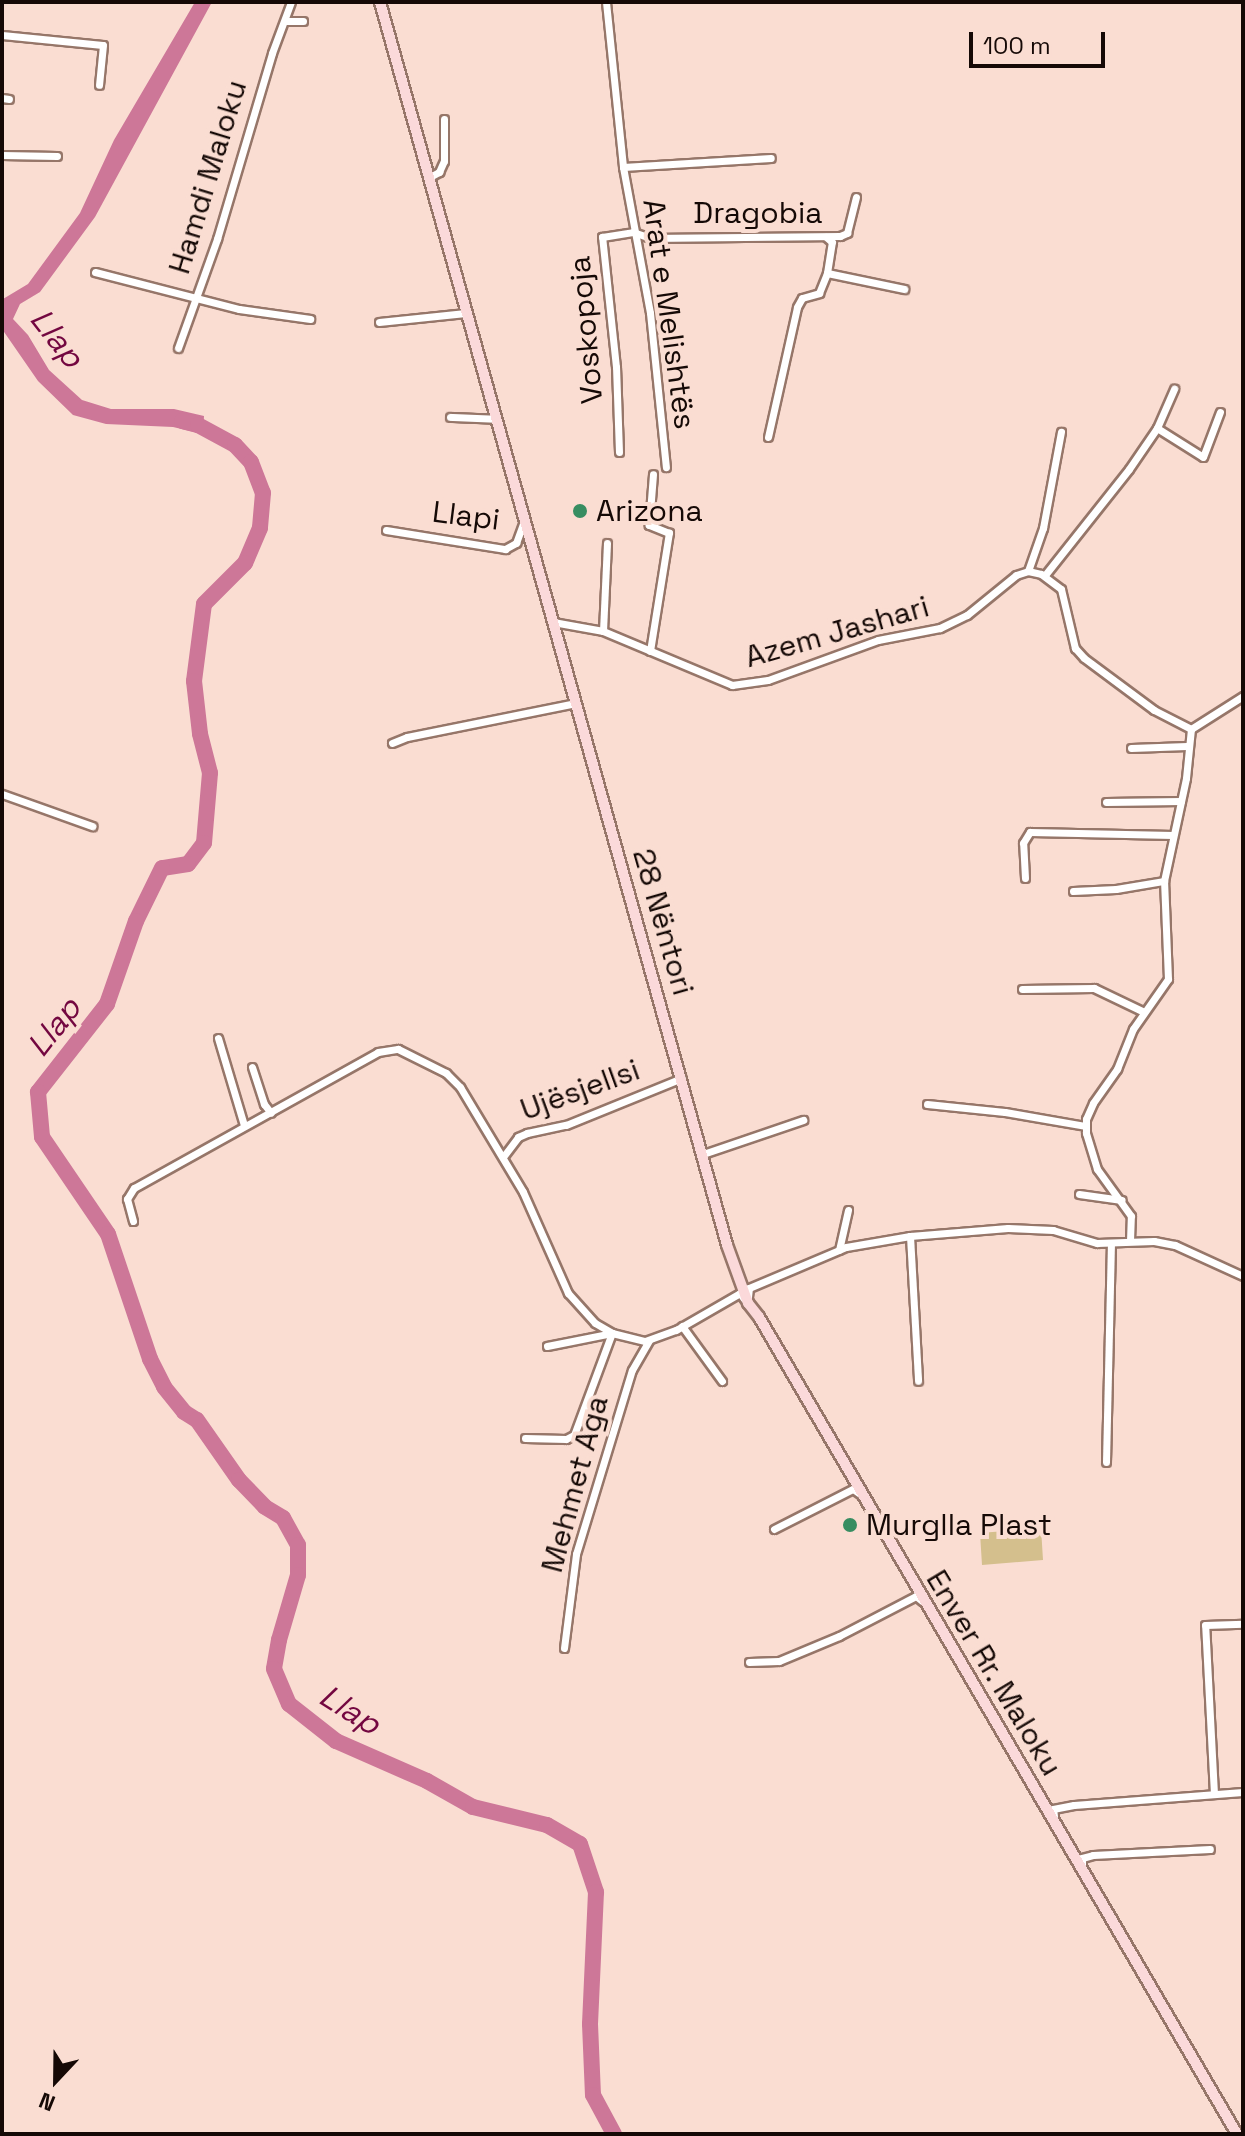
<!DOCTYPE html>
<meta charset="utf-8">
<style>
body{margin:0}
#map{position:relative;width:1245px;height:2136px;overflow:hidden;background:#faddd2;font-family:"Space Grotesk",sans-serif}
div>[style]{position:absolute}
.green>*{inset:0;background:#d4bf8d}
.water>*{inset:0;background:#cd7798}
.river>*{height:16px;margin:-8px;padding:0 8px;transform-origin:8px;border-radius:8px;background:#cd7798}
.roads{filter:drop-shadow(2px 0 #967669) drop-shadow(-2px 0 #967669) drop-shadow(0 2px #967669) drop-shadow(0 -2px #967669)}
.street>*{height:7px;margin:-3.5px;padding:0 3.5px;transform-origin:3.5px;border-radius:3.5px;background:#fff}
.secondary>*{height:10px;margin:-5px;padding:0 5px;transform-origin:5px;border-radius:5px;background:#fbd9da}
.dots>*{width:22px;height:22px;translate:-50% -50%;box-sizing:border-box;border:4px solid #faddd2;border-radius:50%}
span{translate:-50% -50%;white-space:nowrap;text-align:center;line-height:1.15;-webkit-text-stroke:8px #faddd2;paint-order:stroke}
.street-label{font-size:30px;color:#150906}
.poi-label{font-size:30px;color:#150906}
.left{translate:0 -50%;text-align:left}
.water-label{font-size:32px;color:#730740;font-style:italic}
.frame{position:absolute;inset:0;border:4px solid #150906;pointer-events:none}
.north{position:absolute;left:16px;top:2040px;width:80px;height:80px;-webkit-text-stroke:6px #faddd2;paint-order:stroke;rotate:202deg;font-size:22px;font-weight:700;line-height:32px;text-align:center;color:#150906}
.north::after{content:'';display:block;margin:auto;width:28px;height:36px;background:#150906;clip-path:polygon(50% 0,100% 100%,50% 72%,0 100%)}
.scale{position:absolute;left:969px;top:32px;width:136px;height:36px;box-sizing:border-box;border:4px solid #150906;border-top:0;padding-left:10px;font-size:24px;line-height:28px;white-space:nowrap;color:#150906;-webkit-text-stroke:6px #faddd2;paint-order:stroke}
</style>
<div id="map">
<div class="green">
<i style="clip-path:polygon(1041px 1528px,1043px 1560px,982px 1565px,980px 1533px)"></i>
</div>
<div class="water">
<i style="clip-path:polygon(195px 2px,212px 2px,95px 217px,40px 292px,20px 304px,13px 319px,28px 335px,49px 370px,82px 400px,111px 409px,174px 409px,204px 416px,203px 434px,173px 427px,106px 424px,73px 415px,38px 381px,2px 329px,3px 299px,28px 284px,80px 213px,114px 140px)"></i>
</div>
<div class="river">
<i style="left:182px;top:421px;width:16px;rotate:14deg"></i>
<i style="left:198px;top:425px;width:42px;rotate:28.4deg"></i>
<i style="left:235px;top:445px;width:23px;rotate:47deg"></i>
<i style="left:251px;top:462px;width:33px;rotate:69deg"></i>
<i style="left:263px;top:493px;width:35px;rotate:95deg"></i>
<i style="left:260px;top:528px;width:38px;rotate:113deg"></i>
<i style="left:245px;top:563px;width:58px;rotate:135deg"></i>
<i style="left:204px;top:604px;width:78px;rotate:97.4deg"></i>
<i style="left:194px;top:681px;width:53px;rotate:83.5deg"></i>
<i style="left:200px;top:734px;width:40px;rotate:75.6deg"></i>
<i style="left:210px;top:773px;width:70px;rotate:94.9deg"></i>
<i style="left:204px;top:843px;width:26px;rotate:127deg"></i>
<i style="left:188px;top:864px;width:26px;rotate:171deg"></i>
<i style="left:162px;top:868px;width:59px;rotate:116.1deg"></i>
<i style="left:136px;top:921px;width:88px;rotate:109.3deg"></i>
<i style="left:107px;top:1004px;width:112px;rotate:128.1deg"></i>
<i style="left:38px;top:1092px;width:45px;rotate:84.9deg"></i>
<i style="left:42px;top:1137px;width:117px;rotate:55.8deg"></i>
<i style="left:108px;top:1234px;width:132px;rotate:71.4deg"></i>
<i style="left:150px;top:1359px;width:31px;rotate:63deg"></i>
<i style="left:164px;top:1387px;width:32px;rotate:51deg"></i>
<i style="left:184px;top:1412px;width:15px;rotate:32deg"></i>
<i style="left:197px;top:1420px;width:73px;rotate:55deg"></i>
<i style="left:239px;top:1480px;width:37px;rotate:46deg"></i>
<i style="left:265px;top:1507px;width:21px;rotate:31deg"></i>
<i style="left:283px;top:1518px;width:31px;rotate:61deg"></i>
<i style="left:298px;top:1545px;width:30px;rotate:90deg"></i>
<i style="left:298px;top:1575px;width:68px;rotate:106.3deg"></i>
<i style="left:279px;top:1640px;width:29px;rotate:100deg"></i>
<i style="left:274px;top:1669px;width:38px;rotate:67deg"></i>
<i style="left:289px;top:1704px;width:60px;rotate:38.2deg"></i>
<i style="left:336px;top:1741px;width:99px;rotate:23.7deg"></i>
<i style="left:427px;top:1781px;width:53px;rotate:29.5deg"></i>
<i style="left:473px;top:1807px;width:76px;rotate:13.7deg"></i>
<i style="left:547px;top:1825px;width:38px;rotate:30deg"></i>
<i style="left:580px;top:1844px;width:51px;rotate:71.6deg"></i>
<i style="left:596px;top:1892px;width:132px;rotate:92.6deg"></i>
<i style="left:590px;top:2024px;width:71px;rotate:87.6deg"></i>
<i style="left:593px;top:2095px;width:44px;rotate:61.7deg"></i>
</div>
<div class="roads">
<div class="street">
<i style="left:606px;top:2px;width:166px;rotate:84.1deg"></i>
<i style="left:623px;top:167px;width:148px;rotate:79.5deg"></i>
<i style="left:650px;top:313px;width:155px;rotate:84.1deg"></i>
<i style="left:285px;top:21px;width:18px"></i>
<i style="left:2px;top:35px;width:101px;rotate:5.7deg"></i>
<i style="left:103px;top:45px;width:40px;rotate:95.7deg"></i>
<i style="left:2px;top:98px;width:7px;rotate:8deg"></i>
<i style="left:2px;top:155px;width:55px;rotate:1deg"></i>
<i style="left:623px;top:167px;width:148px;rotate:-3.5deg"></i>
<i style="left:428px;top:178px;width:13px;rotate:-29deg"></i>
<i style="left:439px;top:172px;width:12px;rotate:-66deg"></i>
<i style="left:444px;top:161px;width:42px;rotate:-90deg"></i>
<i style="left:95px;top:272px;width:149px;rotate:14.4deg"></i>
<i style="left:239px;top:309px;width:72px;rotate:8deg"></i>
<i style="left:827px;top:273px;width:79px;rotate:11.7deg"></i>
<i style="left:379px;top:322px;width:87px;rotate:-5.9deg"></i>
<i style="left:178px;top:348px;width:116px;rotate:-70.3deg"></i>
<i style="left:217px;top:239px;width:194px;rotate:-73.5deg"></i>
<i style="left:272px;top:53px;width:54px;rotate:-69.6deg"></i>
<i style="left:450px;top:417px;width:47px;rotate:2.4deg"></i>
<i style="left:1157px;top:428px;width:54px;rotate:32.2deg"></i>
<i style="left:1203px;top:457px;width:48px;rotate:-69.3deg"></i>
<i style="left:768px;top:437px;width:133px;rotate:-77.4deg"></i>
<i style="left:797px;top:307px;width:10px;rotate:-61deg"></i>
<i style="left:802px;top:298px;width:18px;rotate:-16deg"></i>
<i style="left:819px;top:293px;width:22px;rotate:-68deg"></i>
<i style="left:827px;top:273px;width:31px;rotate:-81deg"></i>
<i style="left:832px;top:242px;width:8px;rotate:-140deg"></i>
<i style="left:619px;top:452px;width:85px;rotate:-92deg"></i>
<i style="left:616px;top:367px;width:131px;rotate:-96.1deg"></i>
<i style="left:602px;top:237px;width:31px;rotate:-9deg"></i>
<i style="left:633px;top:232px;width:18px;rotate:19deg"></i>
<i style="left:650px;top:238px;width:190px;rotate:-0.6deg"></i>
<i style="left:840px;top:236px;width:8px;rotate:-23deg"></i>
<i style="left:847px;top:233px;width:37px;rotate:-76deg"></i>
<i style="left:386px;top:530px;width:121px;rotate:9.1deg"></i>
<i style="left:505px;top:549px;width:13px;rotate:-29deg"></i>
<i style="left:516px;top:543px;width:20px;rotate:-70deg"></i>
<i style="left:607px;top:543px;width:88px;rotate:92.6deg"></i>
<i style="left:603px;top:631px;width:140px;rotate:22.7deg"></i>
<i style="left:732px;top:685px;width:36px;rotate:-8deg"></i>
<i style="left:768px;top:680px;width:117px;rotate:-20deg"></i>
<i style="left:878px;top:640px;width:63px;rotate:-11deg"></i>
<i style="left:940px;top:628px;width:30px;rotate:-26deg"></i>
<i style="left:967px;top:615px;width:63px;rotate:-39.2deg"></i>
<i style="left:1016px;top:575px;width:13px;rotate:-18deg"></i>
<i style="left:1028px;top:571px;width:13px;rotate:13deg"></i>
<i style="left:1041px;top:574px;width:25px;rotate:37deg"></i>
<i style="left:1061px;top:589px;width:61px;rotate:76.7deg"></i>
<i style="left:1075px;top:648px;width:13px;rotate:48deg"></i>
<i style="left:1084px;top:658px;width:87px;rotate:36.6deg"></i>
<i style="left:1154px;top:710px;width:42px;rotate:27.2deg"></i>
<i style="left:1028px;top:571px;width:46px;rotate:-70.8deg"></i>
<i style="left:1043px;top:528px;width:98px;rotate:-79.4deg"></i>
<i style="left:1045px;top:575px;width:135px;rotate:-51.6deg"></i>
<i style="left:1129px;top:469px;width:50px;rotate:-55.7deg"></i>
<i style="left:1157px;top:428px;width:43px;rotate:-66.4deg"></i>
<i style="left:553px;top:622px;width:51px;rotate:10.2deg"></i>
<i style="left:650px;top:651px;width:120px;rotate:-80.9deg"></i>
<i style="left:669px;top:533px;width:22px;rotate:-158deg"></i>
<i style="left:649px;top:525px;width:51px;rotate:-85.5deg"></i>
<i style="left:1191px;top:729px;width:62px;rotate:-32.4deg"></i>
<i style="left:392px;top:743px;width:16px;rotate:-22deg"></i>
<i style="left:407px;top:737px;width:171px;rotate:-11.4deg"></i>
<i style="left:1131px;top:748px;width:56px;rotate:-2deg"></i>
<i style="left:2px;top:794px;width:96px;rotate:19.6deg"></i>
<i style="left:1106px;top:802px;width:75px;rotate:-0.8deg"></i>
<i style="left:1025px;top:878px;width:35px;rotate:-93deg"></i>
<i style="left:1023px;top:843px;width:13px;rotate:-58deg"></i>
<i style="left:1030px;top:832px;width:143px;rotate:1.2deg"></i>
<i style="left:1073px;top:891px;width:43px;rotate:-2.7deg"></i>
<i style="left:1116px;top:889px;width:49px;rotate:-9.5deg"></i>
<i style="left:1022px;top:989px;width:72px;rotate:-0.8deg"></i>
<i style="left:1094px;top:988px;width:55px;rotate:25.6deg"></i>
<i style="left:218px;top:1038px;width:91px;rotate:73.4deg"></i>
<i style="left:252px;top:1067px;width:39px;rotate:72deg"></i>
<i style="left:264px;top:1104px;width:11px;rotate:52deg"></i>
<i style="left:927px;top:1104px;width:78px;rotate:5.9deg"></i>
<i style="left:1005px;top:1112px;width:81px;rotate:9.9deg"></i>
<i style="left:703px;top:1154px;width:106px;rotate:-18.8deg"></i>
<i style="left:503px;top:1157px;width:25px;rotate:-53deg"></i>
<i style="left:518px;top:1137px;width:10px;rotate:-24deg"></i>
<i style="left:527px;top:1133px;width:40px;rotate:-12deg"></i>
<i style="left:566px;top:1125px;width:125px;rotate:-22.1deg"></i>
<i style="left:1079px;top:1194px;width:43px;rotate:7.9deg"></i>
<i style="left:133px;top:1221px;width:23px;rotate:-105deg"></i>
<i style="left:127px;top:1199px;width:13px;rotate:-58deg"></i>
<i style="left:134px;top:1188px;width:279px;rotate:-29.1deg"></i>
<i style="left:378px;top:1052px;width:20px;rotate:-9deg"></i>
<i style="left:398px;top:1049px;width:54px;rotate:26.6deg"></i>
<i style="left:446px;top:1073px;width:20px;rotate:45deg"></i>
<i style="left:460px;top:1087px;width:122px;rotate:59deg"></i>
<i style="left:523px;top:1192px;width:111px;rotate:66deg"></i>
<i style="left:568px;top:1293px;width:40px;rotate:48deg"></i>
<i style="left:595px;top:1323px;width:20px;rotate:30deg"></i>
<i style="left:612px;top:1333px;width:34px;rotate:14deg"></i>
<i style="left:645px;top:1341px;width:33px;rotate:-20deg"></i>
<i style="left:676px;top:1330px;width:74px;rotate:-30deg"></i>
<i style="left:740px;top:1293px;width:7px;rotate:56deg"></i>
<i style="left:910px;top:1236px;width:145px;rotate:86.8deg"></i>
<i style="left:1130px;top:1241px;width:25px;rotate:-88deg"></i>
<i style="left:1131px;top:1216px;width:58px;rotate:-125.9deg"></i>
<i style="left:1097px;top:1169px;width:38px;rotate:-107deg"></i>
<i style="left:1086px;top:1133px;width:14px;rotate:-90deg"></i>
<i style="left:1086px;top:1119px;width:17px;rotate:-66deg"></i>
<i style="left:1093px;top:1103px;width:42px;rotate:-54.8deg"></i>
<i style="left:1117px;top:1069px;width:43px;rotate:-68.2deg"></i>
<i style="left:1133px;top:1029px;width:61px;rotate:-55deg"></i>
<i style="left:1168px;top:979px;width:98px;rotate:-92.3deg"></i>
<i style="left:1164px;top:881px;width:105px;rotate:-77.9deg"></i>
<i style="left:1186px;top:778px;width:49px;rotate:-84.2deg"></i>
<i style="left:839px;top:1250px;width:41px;rotate:-77.3deg"></i>
<i style="left:748px;top:1297px;width:9px;rotate:-84deg"></i>
<i style="left:749px;top:1288px;width:105px;rotate:-22.9deg"></i>
<i style="left:846px;top:1247px;width:65px;rotate:-9.8deg"></i>
<i style="left:910px;top:1236px;width:98px;rotate:-4.7deg"></i>
<i style="left:1008px;top:1228px;width:45px;rotate:2.5deg"></i>
<i style="left:1053px;top:1230px;width:46px;rotate:16.5deg"></i>
<i style="left:1097px;top:1243px;width:57px;rotate:-2deg"></i>
<i style="left:1154px;top:1241px;width:21px;rotate:11deg"></i>
<i style="left:1175px;top:1245px;width:75px;rotate:24.5deg"></i>
<i style="left:682px;top:1326px;width:68px;rotate:54deg"></i>
<i style="left:547px;top:1346px;width:66px;rotate:-11.3deg"></i>
<i style="left:525px;top:1438px;width:41px;rotate:1.4deg"></i>
<i style="left:566px;top:1439px;width:9px;rotate:-27deg"></i>
<i style="left:574px;top:1435px;width:109px;rotate:-69.6deg"></i>
<i style="left:1106px;top:1462px;width:219px;rotate:-88.7deg"></i>
<i style="left:774px;top:1529px;width:89px;rotate:-26.9deg"></i>
<i style="left:853px;top:1489px;width:9px;rotate:36deg"></i>
<i style="left:564px;top:1648px;width:95px;rotate:-82.7deg"></i>
<i style="left:576px;top:1554px;width:192px;rotate:-73.1deg"></i>
<i style="left:632px;top:1370px;width:34px;rotate:-60deg"></i>
<i style="left:749px;top:1662px;width:30px;rotate:-2deg"></i>
<i style="left:779px;top:1661px;width:65px;rotate:-22.6deg"></i>
<i style="left:839px;top:1636px;width:87px;rotate:-27.5deg"></i>
<i style="left:916px;top:1596px;width:8px;rotate:40deg"></i>
<i style="left:1214px;top:1794px;width:169px;rotate:-93deg"></i>
<i style="left:1205px;top:1625px;width:38px;rotate:-2deg"></i>
<i style="left:1054px;top:1816px;width:7px;rotate:-98deg"></i>
<i style="left:1053px;top:1809px;width:21px;rotate:-11deg"></i>
<i style="left:1074px;top:1805px;width:169px;rotate:-4.4deg"></i>
<i style="left:1082px;top:1865px;width:7px;rotate:-90deg"></i>
<i style="left:1082px;top:1858px;width:11px;rotate:-15deg"></i>
<i style="left:1093px;top:1855px;width:117px;rotate:-2.9deg"></i>
</div>
<div class="secondary">
<i style="left:380px;top:2px;width:1291px;rotate:74.4deg"></i>
<i style="left:727px;top:1245px;width:62px;rotate:70.1deg"></i>
<i style="left:748px;top:1303px;width:18px;rotate:52deg"></i>
<i style="left:759px;top:1317px;width:947px;rotate:59.67deg"></i>
</div>
</div>
<div class="dots">
<i style="left:580px;top:511px;background:#378d61"></i>
<i style="left:850px;top:1525px;background:#378d61"></i>
</div>
<div class="street-label">
<span style="left:208px;top:177px;rotate:-73deg">Hamdi Maloku</span>
<span style="left:758px;top:213px">Dragobia</span>
<span style="left:669px;top:314px;rotate:82deg">Arat e Melishtës</span>
<span style="left:586px;top:330px;rotate:-95deg">Voskopoja</span>
<span style="left:466px;top:516px;rotate:7deg">Llapi</span>
<span style="left:837px;top:632px;rotate:-16deg">Azem Jashari</span>
<span style="left:663px;top:922px;rotate:74deg">28 Nëntori</span>
<span style="left:580px;top:1090px;rotate:-20deg">Ujësjellsi</span>
<span style="left:575px;top:1484px;rotate:-75deg">Mehmet Aga</span>
<span style="left:994px;top:1673px;rotate:59deg">Enver Rr. Maloku</span>
</div>
<div class="poi-label">
<span class="left" style="left:596px;top:511px">Arizona</span>
<span class="left" style="left:866px;top:1525px">Murglla Plast</span>
</div>
<div class="water-label">
<span style="left:57px;top:338px;rotate:52deg">Llap</span>
<span style="left:54px;top:1027px;rotate:-52deg">Llap</span>
<span style="left:350px;top:1710px;rotate:32deg">Llap</span>
</div>
<div class="frame"></div>
<div class="north">N</div>
<div class="scale">100 m</div>
</div>
